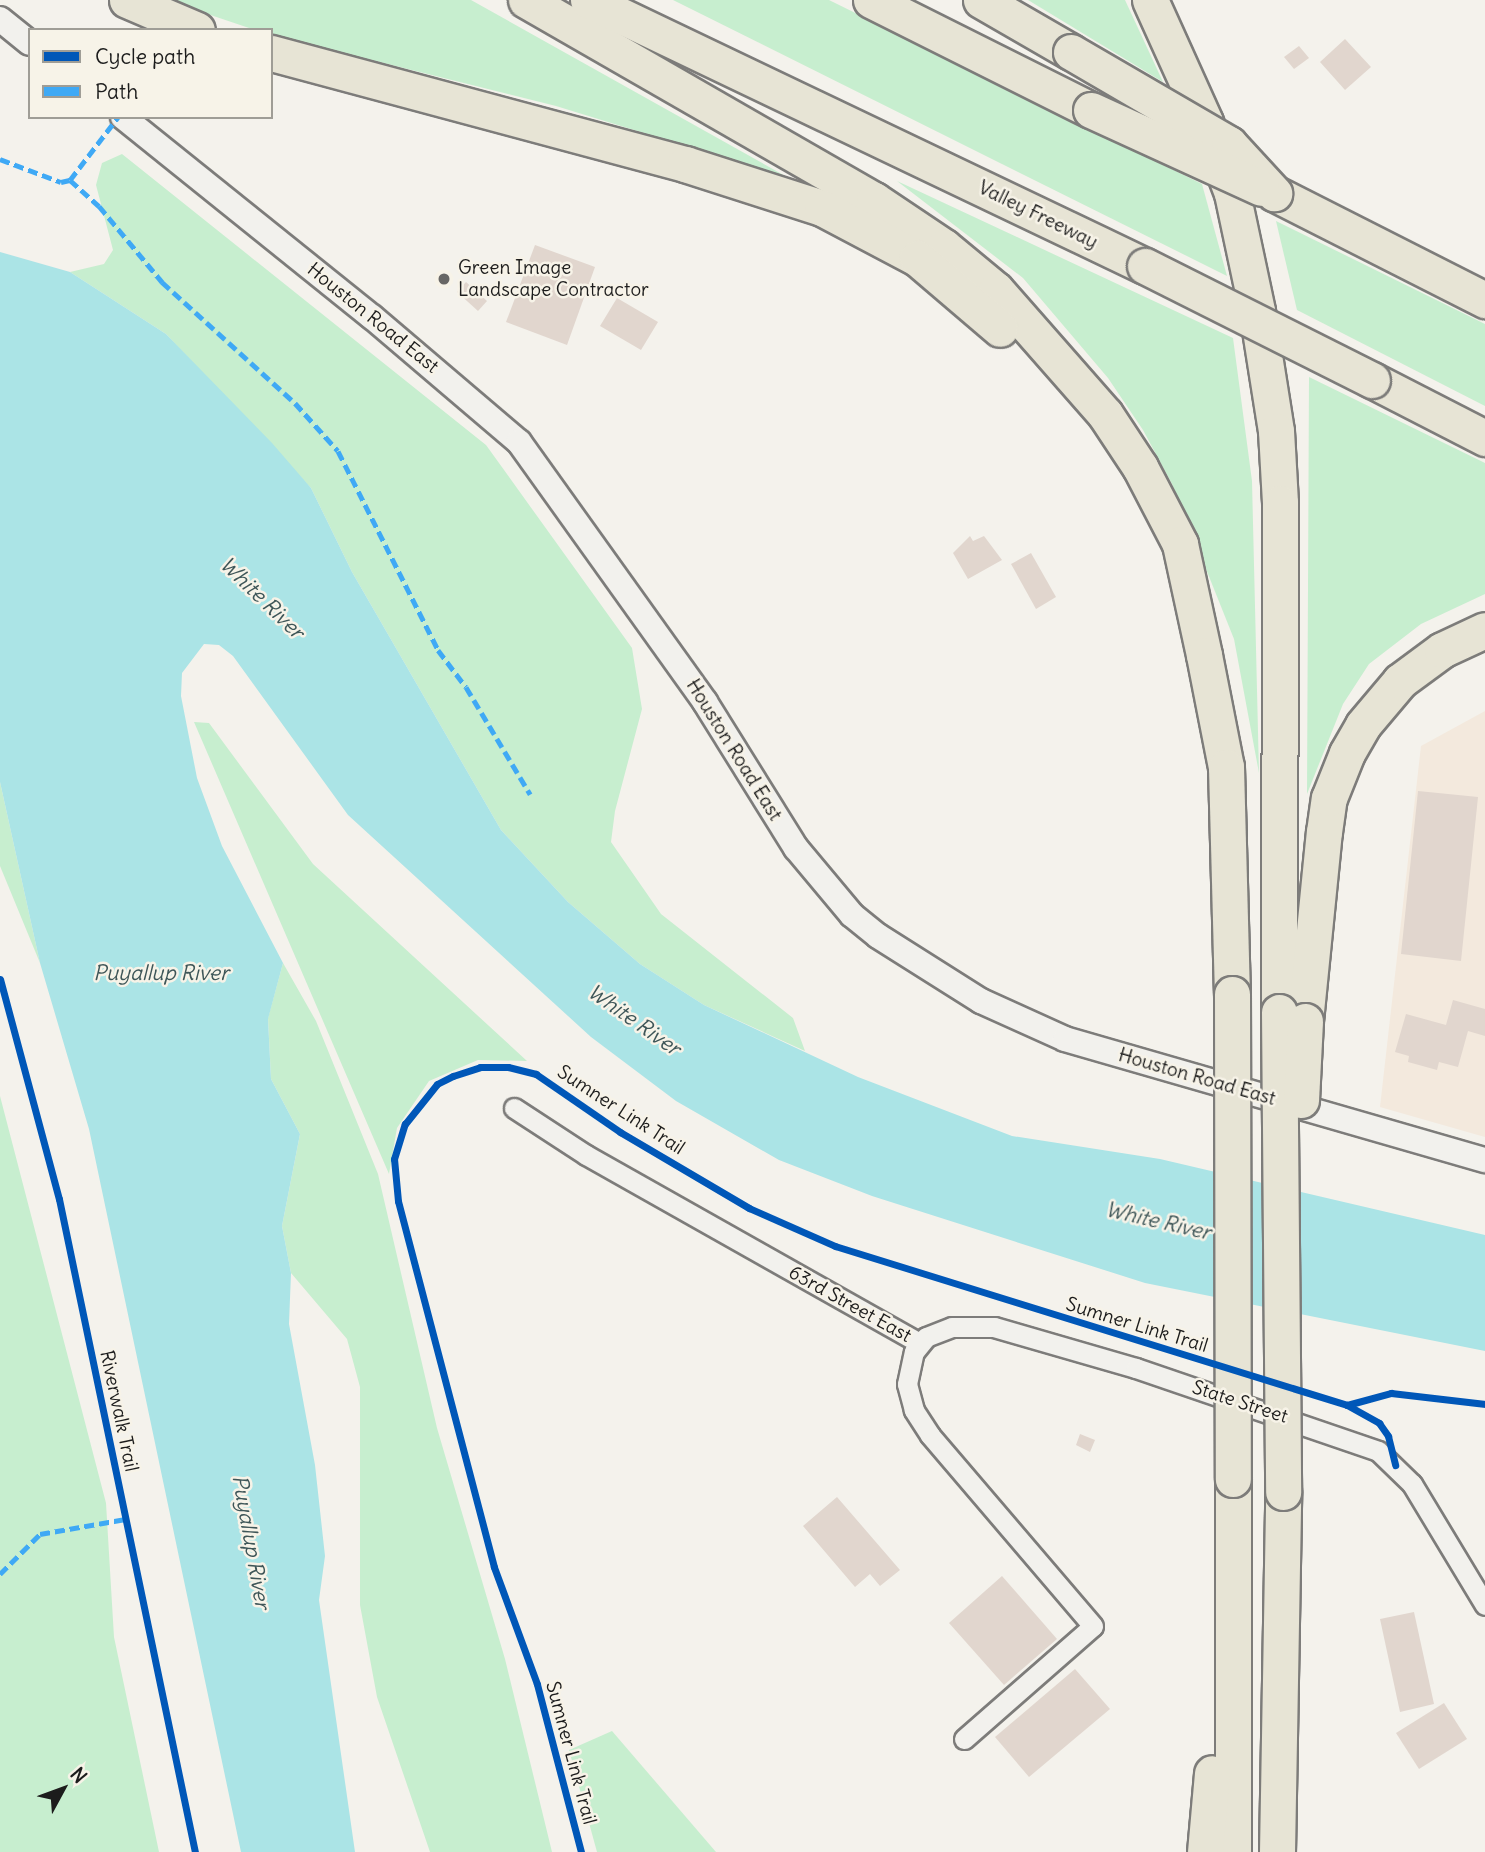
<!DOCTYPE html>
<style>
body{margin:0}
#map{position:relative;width:1485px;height:1852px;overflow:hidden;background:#f4f2ec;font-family:Delius,sans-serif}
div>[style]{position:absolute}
.built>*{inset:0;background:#f3e9dd}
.green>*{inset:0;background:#c7eecf}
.water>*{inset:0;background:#abe4e6}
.building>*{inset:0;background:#e1d6ce}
.roads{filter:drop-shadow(2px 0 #7d7c7a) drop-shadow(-2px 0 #7d7c7a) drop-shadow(0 2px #7d7c7a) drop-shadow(0 -2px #7d7c7a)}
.minor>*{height:19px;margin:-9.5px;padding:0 9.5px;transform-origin:9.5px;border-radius:9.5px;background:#f2f1ed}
.tertiary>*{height:24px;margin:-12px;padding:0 12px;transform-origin:12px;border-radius:12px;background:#f2f1ed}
.motorway>*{height:35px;margin:-17.5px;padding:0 17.5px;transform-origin:17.5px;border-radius:17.5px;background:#e7e4d5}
.bridges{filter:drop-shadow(2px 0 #7d7c7a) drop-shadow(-2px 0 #7d7c7a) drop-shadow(0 2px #7d7c7a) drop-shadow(0 -2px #7d7c7a)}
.motorway-bridge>*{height:35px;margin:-17.5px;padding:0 17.5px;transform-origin:17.5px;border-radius:17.5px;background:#e7e4d5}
.quiet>*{height:5px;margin-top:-2.5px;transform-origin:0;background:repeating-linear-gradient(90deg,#3fa9f5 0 10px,transparent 0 15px)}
.cycleway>*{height:7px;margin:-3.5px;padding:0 3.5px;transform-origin:3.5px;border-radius:3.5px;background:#0057b8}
.dots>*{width:19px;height:19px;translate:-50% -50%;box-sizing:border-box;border:4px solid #f7f3e8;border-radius:50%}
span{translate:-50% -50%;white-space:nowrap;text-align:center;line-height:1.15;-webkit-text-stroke:5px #f7f3e8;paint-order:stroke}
.street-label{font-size:19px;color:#1c1c1c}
.poi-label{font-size:19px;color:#1c1c1c}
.left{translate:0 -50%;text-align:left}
.water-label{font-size:21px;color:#3e5658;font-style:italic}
.legend{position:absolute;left:28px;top:28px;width:245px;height:91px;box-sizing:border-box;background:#f7f3e8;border:2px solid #9f9d96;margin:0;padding:9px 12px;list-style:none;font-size:21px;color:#1c1c1c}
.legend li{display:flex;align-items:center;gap:14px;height:35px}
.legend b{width:35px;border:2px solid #9f9d96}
.north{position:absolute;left:28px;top:1754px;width:70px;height:70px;-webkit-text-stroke:5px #f7f3e8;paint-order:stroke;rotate:49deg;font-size:19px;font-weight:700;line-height:28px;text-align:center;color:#1c1c1c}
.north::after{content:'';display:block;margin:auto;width:24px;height:32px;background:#1c1c1c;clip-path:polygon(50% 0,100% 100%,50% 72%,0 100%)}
</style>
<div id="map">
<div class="built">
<i style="clip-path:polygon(1485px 711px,1485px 1137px,1380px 1107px,1421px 746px)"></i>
</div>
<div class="green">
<i style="clip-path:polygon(166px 0,471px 0,787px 177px,556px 106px,271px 35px,271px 30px,255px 30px)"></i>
<i style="clip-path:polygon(673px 0,829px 0,1202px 184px,1227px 276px)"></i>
<i style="clip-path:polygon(1028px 0,1125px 0,1163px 82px)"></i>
<i style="clip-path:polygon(122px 154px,486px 445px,632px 648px,642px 709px,615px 811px,611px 842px,661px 914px,793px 1018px,805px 1051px,704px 1005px,640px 964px,568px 902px,501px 830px,352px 572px,311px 488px,166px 334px,70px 272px,104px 264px,113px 250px,96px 185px,102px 163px)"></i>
<i style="clip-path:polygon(897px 181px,1233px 338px,1252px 481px,1259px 773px,1234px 639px,1172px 484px,1143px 430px,1108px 378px,1023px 278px)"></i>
<i style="clip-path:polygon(1276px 221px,1485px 324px,1485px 406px,1297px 310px)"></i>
<i style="clip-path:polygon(1309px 377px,1485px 463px,1485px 594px,1421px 624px,1369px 664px,1343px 704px,1307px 794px)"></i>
<i style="clip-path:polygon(194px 722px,209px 723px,313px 864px,527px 1061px,478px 1060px,429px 1081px,397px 1128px,389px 1174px)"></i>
<i style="clip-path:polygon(0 782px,40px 963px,0 866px)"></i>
<i style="clip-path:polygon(283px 963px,316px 1021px,378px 1174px,437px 1428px,505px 1659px,552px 1852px,430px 1852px,377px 1697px,360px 1605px,360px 1387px,347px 1339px,291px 1273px,282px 1226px,300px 1134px,271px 1079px,268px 1018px)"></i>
<i style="clip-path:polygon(0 1096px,106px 1503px,114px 1637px,159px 1852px,0 1852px)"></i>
<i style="clip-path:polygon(612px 1731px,716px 1852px,597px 1852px,569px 1750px)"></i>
</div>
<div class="water">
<i style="clip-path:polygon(0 252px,70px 272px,166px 334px,272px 443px,311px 488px,352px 572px,501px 830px,568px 902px,640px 964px,704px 1005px,858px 1077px,1012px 1136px,1160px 1159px,1485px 1235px,1485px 1351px,1145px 1283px,872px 1196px,779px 1160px,676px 1101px,591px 1037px,348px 815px,233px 656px,219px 645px,204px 644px,182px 673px,181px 696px,197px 778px,222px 846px,283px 963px,268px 1019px,271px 1079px,300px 1134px,282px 1226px,291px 1273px,289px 1324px,315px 1465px,325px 1556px,319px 1600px,355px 1852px,241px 1852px,89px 1129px,40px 963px,0 782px)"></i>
</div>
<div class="building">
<i style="clip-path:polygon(1345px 39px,1371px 67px,1345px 90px,1320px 62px)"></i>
<i style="clip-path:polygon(1299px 46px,1309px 58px,1294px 69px,1284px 57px)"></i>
<i style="clip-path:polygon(535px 245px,595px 267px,567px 345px,506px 322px)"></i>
<i style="clip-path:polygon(466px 282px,487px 301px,478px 311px,457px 292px)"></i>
<i style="clip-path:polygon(617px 298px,658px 322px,641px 350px,600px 326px)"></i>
<i style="clip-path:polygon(970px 536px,973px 541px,984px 536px,1002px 560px,968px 579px,953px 553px)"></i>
<i style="clip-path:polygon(1031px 553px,1056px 597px,1036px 609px,1011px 564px)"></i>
<i style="clip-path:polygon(1418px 791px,1478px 797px,1461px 961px,1401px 954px)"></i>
<i style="clip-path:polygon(1453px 1000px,1485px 1009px,1485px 1036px,1468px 1031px,1458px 1067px,1439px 1062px,1437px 1070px,1408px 1062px,1409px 1056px,1395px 1052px,1406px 1014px,1446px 1025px)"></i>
<i style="clip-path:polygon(1080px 1434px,1095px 1440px,1090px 1452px,1076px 1445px)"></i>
<i style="clip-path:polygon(837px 1497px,900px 1570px,880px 1586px,870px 1574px,855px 1587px,803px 1526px)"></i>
<i style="clip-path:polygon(1002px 1576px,1057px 1639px,1004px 1685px,949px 1623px)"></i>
<i style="clip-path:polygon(1414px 1612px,1434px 1704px,1400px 1712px,1380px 1619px)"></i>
<i style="clip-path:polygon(1075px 1669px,1110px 1709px,1029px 1777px,995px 1737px)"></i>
<i style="clip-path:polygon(1444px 1703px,1467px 1739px,1419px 1769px,1396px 1733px)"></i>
</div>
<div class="roads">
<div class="minor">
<i style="left:514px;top:1108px;width:86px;rotate:33.1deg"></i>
<i style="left:586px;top:1155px;width:383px;rotate:29.4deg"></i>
<i style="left:964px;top:1739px;width:171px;rotate:-41.2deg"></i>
<i style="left:1093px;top:1626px;width:251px;rotate:-130.5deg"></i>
<i style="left:930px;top:1435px;width:30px;rotate:-123deg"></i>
<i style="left:914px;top:1410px;width:27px;rotate:-105deg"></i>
<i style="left:907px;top:1384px;width:33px;rotate:-78deg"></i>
<i style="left:914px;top:1352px;width:19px;rotate:-51deg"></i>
<i style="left:926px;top:1337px;width:28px;rotate:-21deg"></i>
<i style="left:952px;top:1327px;width:42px"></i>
<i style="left:994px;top:1327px;width:148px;rotate:16.1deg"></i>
<i style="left:1136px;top:1368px;width:256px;rotate:18.9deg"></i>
<i style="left:1378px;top:1451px;width:47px;rotate:44.1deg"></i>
<i style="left:1412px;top:1484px;width:141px;rotate:58.9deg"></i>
</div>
<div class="tertiary">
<i style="left:0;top:19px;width:38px;rotate:39deg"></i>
<i style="left:123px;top:117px;width:319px;rotate:38.8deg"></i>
<i style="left:372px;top:317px;width:193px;rotate:40.4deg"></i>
<i style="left:519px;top:442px;width:320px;rotate:54.4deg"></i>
<i style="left:705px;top:702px;width:172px;rotate:58.1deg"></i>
<i style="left:796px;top:848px;width:87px;rotate:50.1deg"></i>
<i style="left:852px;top:915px;width:33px;rotate:39deg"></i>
<i style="left:878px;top:936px;width:122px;rotate:32.3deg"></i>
<i style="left:981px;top:1001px;width:92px;rotate:24.3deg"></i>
<i style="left:1065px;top:1039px;width:437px;rotate:16.1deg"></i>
</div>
<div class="motorway">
<i style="left:127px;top:0;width:76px;rotate:23.2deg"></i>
<i style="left:526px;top:0;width:401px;rotate:29.9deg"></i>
<i style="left:874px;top:200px;width:84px;rotate:33.9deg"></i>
<i style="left:944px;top:247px;width:67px;rotate:39.6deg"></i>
<i style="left:996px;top:290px;width:165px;rotate:48.7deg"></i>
<i style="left:1105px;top:414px;width:64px;rotate:56.6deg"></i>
<i style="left:1140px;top:467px;width:87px;rotate:62.5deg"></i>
<i style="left:1180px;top:544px;width:114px;rotate:77.8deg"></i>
<i style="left:1204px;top:655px;width:114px;rotate:78.9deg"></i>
<i style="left:1226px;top:767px;width:227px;rotate:88.5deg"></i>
<i style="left:588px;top:0;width:617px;rotate:25.53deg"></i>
<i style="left:871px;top:0;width:246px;rotate:26.6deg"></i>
<i style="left:981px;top:0;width:104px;rotate:30deg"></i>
<i style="left:1150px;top:0;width:134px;rotate:65.7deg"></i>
<i style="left:1205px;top:122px;width:76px;rotate:69.2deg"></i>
<i style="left:1232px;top:193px;width:121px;rotate:78deg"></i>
<i style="left:1257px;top:311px;width:121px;rotate:81deg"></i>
<i style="left:1276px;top:431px;width:72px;rotate:86.8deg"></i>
<i style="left:1280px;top:503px;width:509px;rotate:90.11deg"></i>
<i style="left:271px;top:53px;width:429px;rotate:15deg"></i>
<i style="left:685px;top:164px;width:144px;rotate:17.8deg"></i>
<i style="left:822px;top:208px;width:107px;rotate:27.8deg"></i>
<i style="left:917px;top:258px;width:109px;rotate:40.5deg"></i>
<i style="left:1274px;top:193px;width:237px;rotate:26.9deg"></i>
<i style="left:1372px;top:380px;width:127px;rotate:27.2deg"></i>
<i style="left:1305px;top:1021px;width:190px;rotate:-84.3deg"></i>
<i style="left:1324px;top:832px;width:34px;rotate:-82deg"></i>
<i style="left:1329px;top:798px;width:48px;rotate:-68.2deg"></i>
<i style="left:1347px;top:753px;width:32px;rotate:-60deg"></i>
<i style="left:1363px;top:725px;width:57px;rotate:-49.9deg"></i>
<i style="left:1400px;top:681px;width:52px;rotate:-36.4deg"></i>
<i style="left:1442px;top:650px;width:47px;rotate:-24.9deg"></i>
<i style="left:1233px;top:1479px;width:373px;rotate:90deg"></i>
<i style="left:1205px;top:1852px;width:79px;rotate:-84.9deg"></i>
<i style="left:1277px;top:1852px;width:360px;rotate:-89deg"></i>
</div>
</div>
<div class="bridges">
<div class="motorway-bridge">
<i style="left:1071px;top:52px;width:183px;rotate:30.2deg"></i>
<i style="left:1229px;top:144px;width:67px;rotate:47.4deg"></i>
<i style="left:1091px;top:110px;width:187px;rotate:24.6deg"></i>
<i style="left:1145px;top:266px;width:254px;rotate:26.7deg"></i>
<i style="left:1232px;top:994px;width:485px;rotate:89.9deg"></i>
<i style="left:1279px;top:1012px;width:480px;rotate:89.5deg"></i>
<i style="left:1301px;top:1100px;width:79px;rotate:-87.1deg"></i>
</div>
</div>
<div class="quiet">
<i style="left:0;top:159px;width:65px;rotate:20.7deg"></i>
<i style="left:61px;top:182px;width:9px;rotate:-13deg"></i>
<i style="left:70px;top:180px;width:79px;rotate:-52.7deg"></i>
<i style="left:70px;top:180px;width:39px;rotate:42deg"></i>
<i style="left:99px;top:206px;width:99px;rotate:50.3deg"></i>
<i style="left:162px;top:282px;width:180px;rotate:42.3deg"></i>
<i style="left:295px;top:403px;width:64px;rotate:48.1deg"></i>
<i style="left:338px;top:451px;width:223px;rotate:63.3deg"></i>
<i style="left:438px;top:650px;width:46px;rotate:52.9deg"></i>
<i style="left:466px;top:687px;width:125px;rotate:59.1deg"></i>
<i style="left:0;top:1574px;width:57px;rotate:-45deg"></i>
<i style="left:40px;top:1534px;width:87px;rotate:-9.9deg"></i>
</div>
<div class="cycleway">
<i style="left:0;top:979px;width:228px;rotate:75deg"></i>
<i style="left:59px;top:1199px;width:667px;rotate:78.24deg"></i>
<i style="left:1347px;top:1405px;width:46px;rotate:-15.3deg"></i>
<i style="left:1391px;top:1393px;width:95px;rotate:6.7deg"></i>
<i style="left:581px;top:1852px;width:174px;rotate:-104.7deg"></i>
<i style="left:537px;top:1684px;width:125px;rotate:-110.2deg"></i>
<i style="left:494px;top:1567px;width:378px;rotate:-104.7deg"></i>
<i style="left:398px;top:1201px;width:42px;rotate:-95.4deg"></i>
<i style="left:394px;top:1159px;width:37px;rotate:-73deg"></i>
<i style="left:405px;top:1124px;width:51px;rotate:-51.3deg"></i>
<i style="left:437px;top:1084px;width:18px;rotate:-27deg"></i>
<i style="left:453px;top:1076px;width:28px;rotate:-18deg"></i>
<i style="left:480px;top:1067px;width:28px"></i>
<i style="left:508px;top:1067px;width:29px;rotate:14deg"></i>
<i style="left:536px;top:1074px;width:102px;rotate:34.6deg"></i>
<i style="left:620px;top:1132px;width:150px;rotate:30.5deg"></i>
<i style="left:749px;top:1208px;width:94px;rotate:23.8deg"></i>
<i style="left:835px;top:1246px;width:536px;rotate:17.25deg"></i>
<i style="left:1347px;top:1405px;width:37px;rotate:29deg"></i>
<i style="left:1379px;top:1423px;width:16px;rotate:55deg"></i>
<i style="left:1388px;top:1436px;width:30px;rotate:76deg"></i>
</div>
<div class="dots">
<i style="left:444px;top:279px;background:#686765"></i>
</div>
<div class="street-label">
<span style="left:1038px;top:215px;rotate:26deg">Valley Freeway</span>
<span style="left:373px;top:318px;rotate:39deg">Houston Road East</span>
<span style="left:734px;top:750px;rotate:58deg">Houston Road East</span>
<span style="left:1197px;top:1077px;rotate:16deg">Houston Road East</span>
<span style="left:621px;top:1110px;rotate:33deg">Sumner Link Trail</span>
<span style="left:850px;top:1304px;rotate:29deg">63rd Street East</span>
<span style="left:1137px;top:1325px;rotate:17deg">Sumner Link Trail</span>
<span style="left:1240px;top:1402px;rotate:18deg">State Street</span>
<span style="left:119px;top:1411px;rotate:78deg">Riverwalk Trail</span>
<span style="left:571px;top:1753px;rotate:75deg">Sumner Link Trail</span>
</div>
<div class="poi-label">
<span class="left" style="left:458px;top:279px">Green Image<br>Landscape Contractor</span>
</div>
<div class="water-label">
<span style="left:262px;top:598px;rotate:44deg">White River</span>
<span style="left:161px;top:973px">Puyallup River</span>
<span style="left:634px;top:1020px;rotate:35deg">White River</span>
<span style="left:1158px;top:1221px;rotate:13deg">White River</span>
<span style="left:251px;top:1542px;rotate:80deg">Puyallup River</span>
</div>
<ul class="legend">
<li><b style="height:9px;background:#0057b8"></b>Cycle path</li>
<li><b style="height:9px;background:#3fa9f5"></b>Path</li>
</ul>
<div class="north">N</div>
</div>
